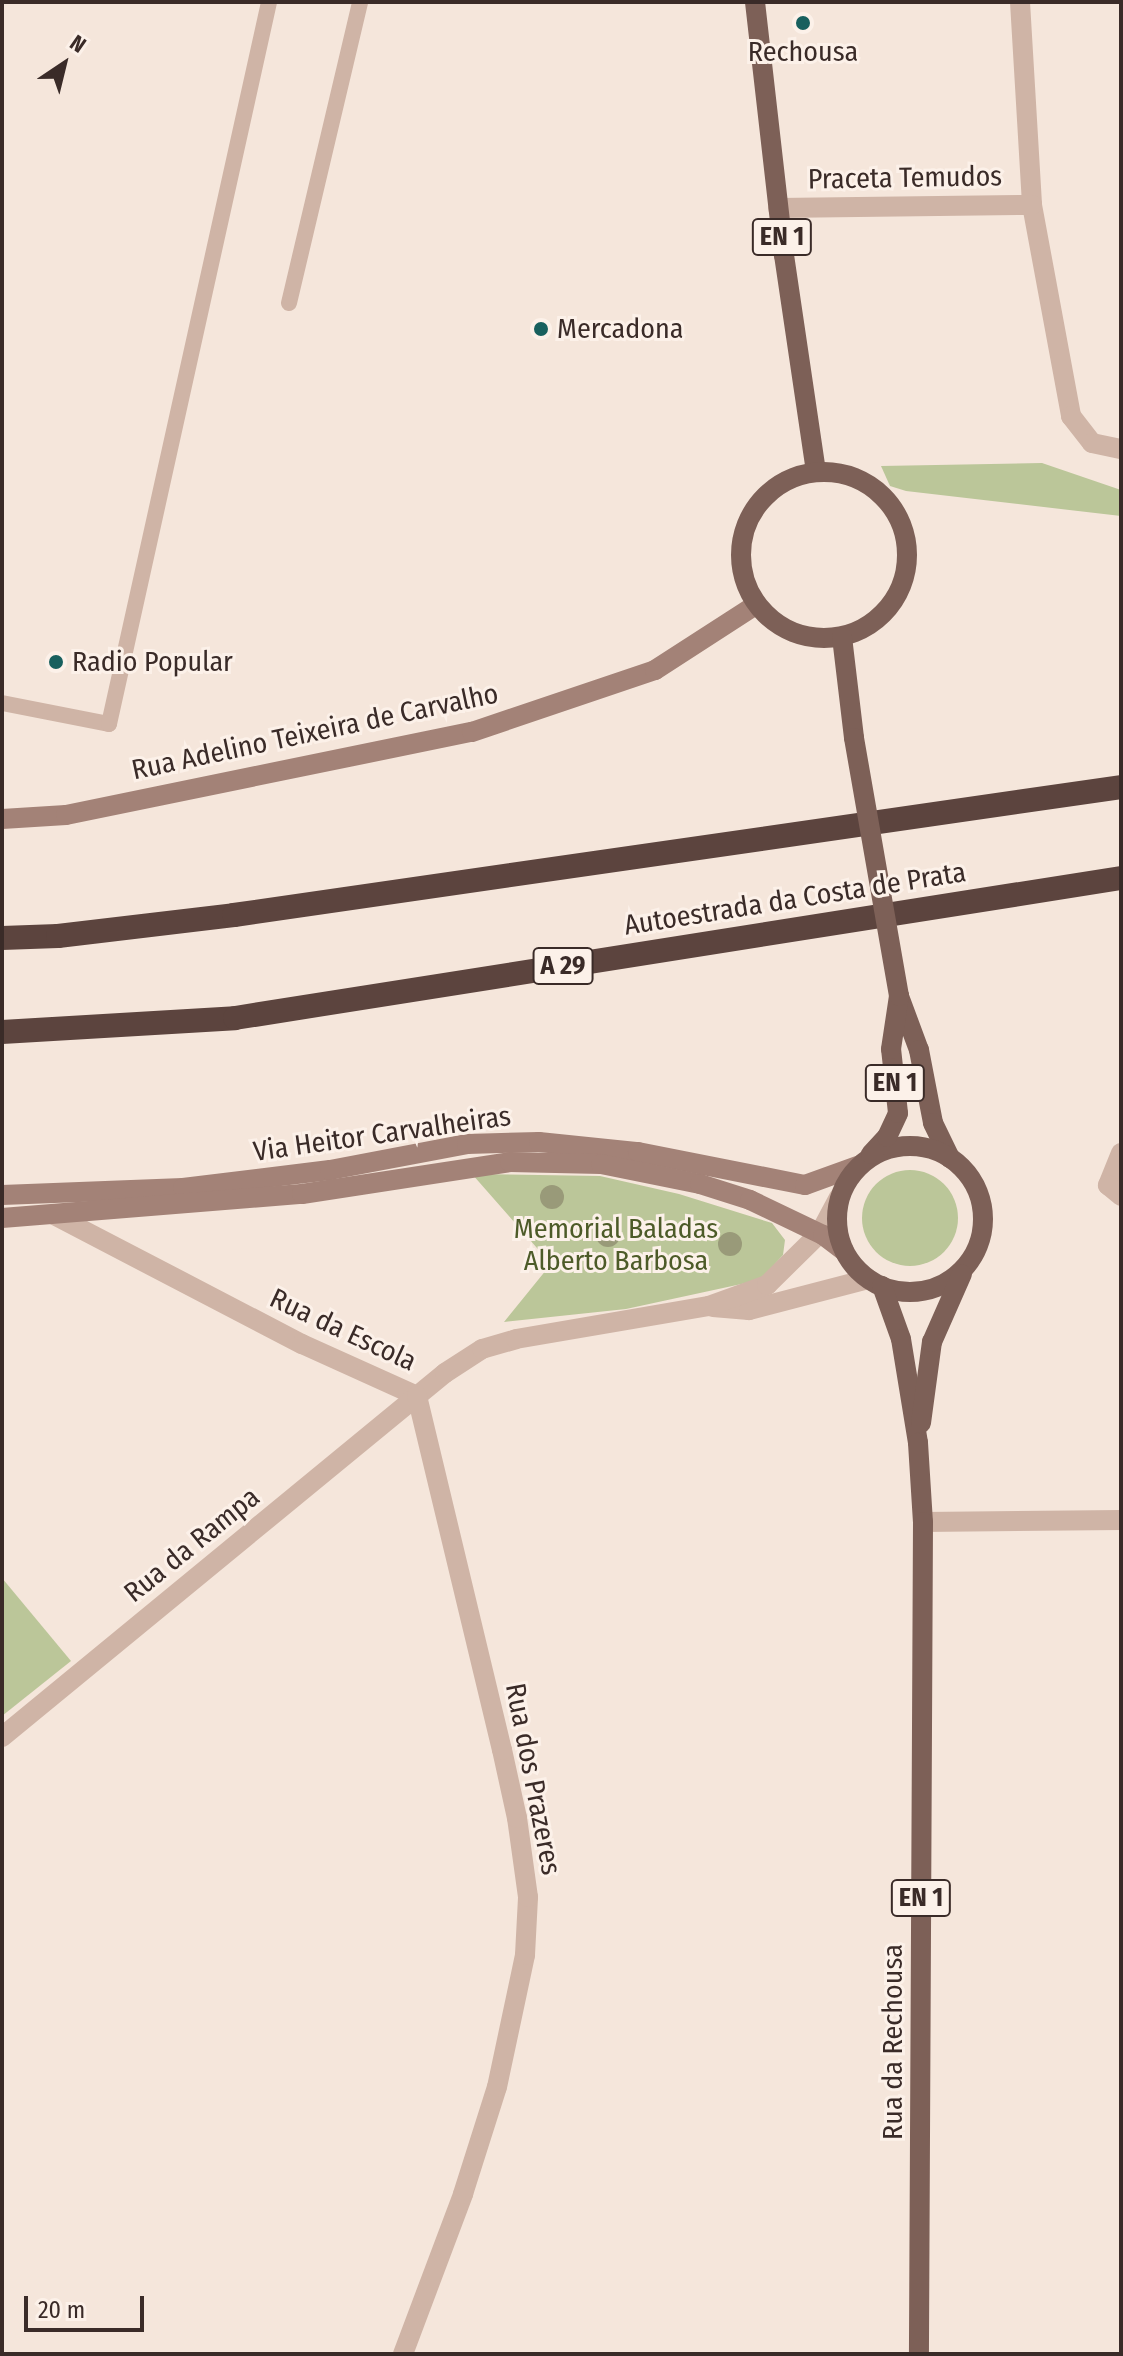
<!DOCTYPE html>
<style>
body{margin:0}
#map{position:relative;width:1123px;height:2356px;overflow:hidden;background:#f5e6db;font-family:"Fira Sans Condensed",sans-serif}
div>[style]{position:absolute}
.green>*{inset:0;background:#bbc699}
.round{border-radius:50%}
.service>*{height:16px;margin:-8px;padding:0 8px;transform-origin:8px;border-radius:8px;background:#cfb4a6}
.minor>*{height:20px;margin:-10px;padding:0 10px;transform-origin:10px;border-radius:10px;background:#cfb4a6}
.secondary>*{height:20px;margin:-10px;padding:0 10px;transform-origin:10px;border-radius:10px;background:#a38277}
.primary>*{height:20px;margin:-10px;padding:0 10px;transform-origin:10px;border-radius:10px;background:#7d6057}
.primary>.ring{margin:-10px;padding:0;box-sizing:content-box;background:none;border:20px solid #7d6057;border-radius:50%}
.motorway>*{height:24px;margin:-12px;padding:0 12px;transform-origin:12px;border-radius:12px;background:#5c443e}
.primary-bridge>*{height:20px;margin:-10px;padding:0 10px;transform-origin:10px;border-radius:10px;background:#7d6057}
.trees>*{width:24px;height:24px;margin:-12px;border-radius:50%;background:#999a79}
.dots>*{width:22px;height:22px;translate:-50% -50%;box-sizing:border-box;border:4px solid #fcf1e9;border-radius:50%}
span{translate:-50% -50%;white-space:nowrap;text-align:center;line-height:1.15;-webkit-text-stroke:6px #fcf1e9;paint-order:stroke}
.shield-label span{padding:2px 6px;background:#fcf1e9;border:2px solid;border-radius:6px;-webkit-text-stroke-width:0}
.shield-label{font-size:26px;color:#3a2b28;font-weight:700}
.poi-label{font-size:28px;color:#3a2b28}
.left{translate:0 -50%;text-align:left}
.street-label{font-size:28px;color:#3a2b28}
.park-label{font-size:28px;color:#4d5b28}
.frame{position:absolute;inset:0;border:4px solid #3a2b28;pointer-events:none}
.north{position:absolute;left:24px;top:24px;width:80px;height:80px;-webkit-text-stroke:6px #fcf1e9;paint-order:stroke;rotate:35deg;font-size:22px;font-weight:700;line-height:32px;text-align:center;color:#3a2b28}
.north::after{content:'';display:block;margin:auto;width:28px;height:36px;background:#3a2b28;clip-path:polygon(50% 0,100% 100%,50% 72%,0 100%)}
.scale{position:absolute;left:24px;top:2296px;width:120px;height:36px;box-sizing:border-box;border:4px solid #3a2b28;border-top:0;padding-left:10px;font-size:24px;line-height:28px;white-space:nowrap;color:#3a2b28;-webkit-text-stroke:6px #fcf1e9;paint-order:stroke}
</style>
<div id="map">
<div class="green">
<i style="clip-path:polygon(1042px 463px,1121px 490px,1121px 516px,906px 491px,890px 486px,881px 466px)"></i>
<i class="round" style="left:862px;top:1170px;width:96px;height:96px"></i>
<i style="clip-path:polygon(472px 1174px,600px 1176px,679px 1194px,772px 1223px,785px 1240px,783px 1255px,760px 1280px,626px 1309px,504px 1322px,551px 1264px)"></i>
<i style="clip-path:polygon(2px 1578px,71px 1661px,2px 1716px)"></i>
</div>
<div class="service">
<i style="left:289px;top:303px;width:309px;rotate:-76.7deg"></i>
<i style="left:2px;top:703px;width:109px;rotate:11.1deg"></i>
<i style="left:109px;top:724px;width:740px;rotate:-77.5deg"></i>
</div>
<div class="minor">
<i style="left:1020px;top:2px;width:203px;rotate:86.6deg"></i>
<i style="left:1032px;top:205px;width:215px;rotate:79.5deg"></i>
<i style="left:1071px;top:416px;width:34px;rotate:52deg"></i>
<i style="left:1092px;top:443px;width:30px;rotate:12deg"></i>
<i style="left:778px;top:208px;width:254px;rotate:-0.7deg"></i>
<i style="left:1121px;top:1153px;width:35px;rotate:112deg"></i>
<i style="left:1108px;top:1185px;width:17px;rotate:40deg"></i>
<i style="left:54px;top:1215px;width:280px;rotate:27.5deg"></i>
<i style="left:302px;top:1344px;width:126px;rotate:24.3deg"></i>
<i style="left:713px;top:1307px;width:36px;rotate:5deg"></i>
<i style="left:749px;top:1310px;width:123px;rotate:-14.6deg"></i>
<i style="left:923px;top:1522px;width:198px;rotate:-0.6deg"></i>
<i style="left:2px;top:1737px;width:573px;rotate:-39.41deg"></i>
<i style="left:445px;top:1373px;width:44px;rotate:-33deg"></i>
<i style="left:482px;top:1349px;width:35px;rotate:-16deg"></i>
<i style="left:516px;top:1339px;width:196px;rotate:-9.7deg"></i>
<i style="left:709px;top:1306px;width:62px;rotate:-19.9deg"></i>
<i style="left:767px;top:1285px;width:74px;rotate:-44.5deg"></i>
<i style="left:820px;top:1233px;width:40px;rotate:-62deg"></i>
<i style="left:403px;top:2354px;width:171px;rotate:-69.4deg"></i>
<i style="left:463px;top:2194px;width:112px;rotate:-72.4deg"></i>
<i style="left:497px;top:2087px;width:135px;rotate:-78deg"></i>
<i style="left:525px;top:1955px;width:58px;rotate:-87deg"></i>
<i style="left:528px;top:1897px;width:80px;rotate:-97.9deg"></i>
<i style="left:517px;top:1818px;width:70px;rotate:-102.4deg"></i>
<i style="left:502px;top:1750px;width:364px;rotate:-103.5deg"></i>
</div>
<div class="secondary">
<i style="left:2px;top:819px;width:64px;rotate:-3.6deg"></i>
<i style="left:66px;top:815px;width:414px;rotate:-11.6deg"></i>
<i style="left:472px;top:732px;width:193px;rotate:-18.7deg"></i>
<i style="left:655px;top:670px;width:121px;rotate:-32.9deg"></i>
<i style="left:2px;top:1195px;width:181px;rotate:-2.2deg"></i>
<i style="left:183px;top:1188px;width:148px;rotate:-7deg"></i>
<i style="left:330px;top:1170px;width:139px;rotate:-10.7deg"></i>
<i style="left:467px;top:1144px;width:72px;rotate:-1.6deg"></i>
<i style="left:539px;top:1142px;width:100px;rotate:5.8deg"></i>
<i style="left:638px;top:1152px;width:170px;rotate:11.2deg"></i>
<i style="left:805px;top:1185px;width:59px;rotate:-20deg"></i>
<i style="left:2px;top:1218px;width:301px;rotate:-4.6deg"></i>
<i style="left:302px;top:1194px;width:210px;rotate:-8.7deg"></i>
<i style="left:510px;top:1162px;width:91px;rotate:1.3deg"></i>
<i style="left:601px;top:1164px;width:101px;rotate:11.4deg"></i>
<i style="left:700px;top:1184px;width:52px;rotate:17.7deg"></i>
<i style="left:750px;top:1200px;width:81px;rotate:25.6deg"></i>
<i style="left:823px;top:1235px;width:26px;rotate:37deg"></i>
</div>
<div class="primary">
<i style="left:755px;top:2px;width:255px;rotate:83.5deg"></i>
<i style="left:784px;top:255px;width:218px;rotate:81.6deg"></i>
<i class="ring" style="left:741px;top:472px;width:146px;height:146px"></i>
<i style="left:842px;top:637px;width:102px;rotate:83.2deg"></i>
<i style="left:900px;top:999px;width:54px;rotate:69.6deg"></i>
<i style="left:919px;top:1050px;width:74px;rotate:79.1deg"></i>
<i style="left:933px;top:1123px;width:39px;rotate:64deg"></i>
<i class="ring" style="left:837px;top:1146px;width:126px;height:126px"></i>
<i style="left:871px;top:1154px;width:23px;rotate:-47deg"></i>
<i style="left:887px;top:1137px;width:26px;rotate:-65deg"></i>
<i style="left:898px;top:1113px;width:64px;rotate:-96.2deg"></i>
<i style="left:891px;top:1049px;width:54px;rotate:-81.4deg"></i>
<i style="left:882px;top:1286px;width:56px;rotate:70.3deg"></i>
<i style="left:901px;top:1339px;width:105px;rotate:80.7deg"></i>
<i style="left:918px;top:1443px;width:79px;rotate:86.4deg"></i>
<i style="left:923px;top:1522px;width:832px;rotate:90.28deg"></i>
<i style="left:921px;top:1423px;width:82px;rotate:-82.3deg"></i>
<i style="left:932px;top:1342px;width:74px;rotate:-66.2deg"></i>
</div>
<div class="motorway">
<i style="left:2px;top:938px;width:56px;rotate:-2deg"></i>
<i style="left:58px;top:936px;width:177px;rotate:-6.8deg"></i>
<i style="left:234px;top:915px;width:896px;rotate:-8.21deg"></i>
<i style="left:2px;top:1032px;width:233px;rotate:-3.4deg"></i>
<i style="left:235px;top:1018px;width:897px;rotate:-8.98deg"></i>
</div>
<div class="primary-bridge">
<i style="left:854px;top:738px;width:262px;rotate:80.1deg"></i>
</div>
<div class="trees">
<i style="left:552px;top:1197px"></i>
<i style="left:608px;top:1235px"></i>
<i style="left:730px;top:1244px"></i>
</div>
<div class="dots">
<i style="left:803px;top:23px;background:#18605e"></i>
<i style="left:541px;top:329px;background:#18605e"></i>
<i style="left:56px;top:662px;background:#18605e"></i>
</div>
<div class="shield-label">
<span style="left:782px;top:237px">EN 1</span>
<span style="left:563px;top:966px">A 29</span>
<span style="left:895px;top:1083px">EN 1</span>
<span style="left:921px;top:1898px">EN 1</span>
</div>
<div class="poi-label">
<span style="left:803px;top:52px">Rechousa</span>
<span class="left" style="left:557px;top:329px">Mercadona</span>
<span class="left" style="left:72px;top:662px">Radio Popular</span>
</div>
<div class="street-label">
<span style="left:905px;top:178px;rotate:-1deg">Praceta Temudos</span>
<span style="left:315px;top:732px;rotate:-12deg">Rua Adelino Teixeira de Carvalho</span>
<span style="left:795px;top:899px;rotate:-9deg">Autoestrada da Costa de Prata</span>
<span style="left:382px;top:1134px;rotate:-8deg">Via Heitor Carvalheiras</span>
<span style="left:343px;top:1330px;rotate:25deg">Rua da Escola</span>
<span style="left:192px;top:1545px;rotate:-39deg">Rua da Rampa</span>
<span style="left:533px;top:1779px;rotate:79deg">Rua dos Prazeres</span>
<span style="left:893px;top:2042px;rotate:-90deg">Rua da Rechousa</span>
</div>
<div class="park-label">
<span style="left:616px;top:1245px">Memorial Baladas<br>Alberto Barbosa</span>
</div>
<div class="frame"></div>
<div class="north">N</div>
<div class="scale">20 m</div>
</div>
